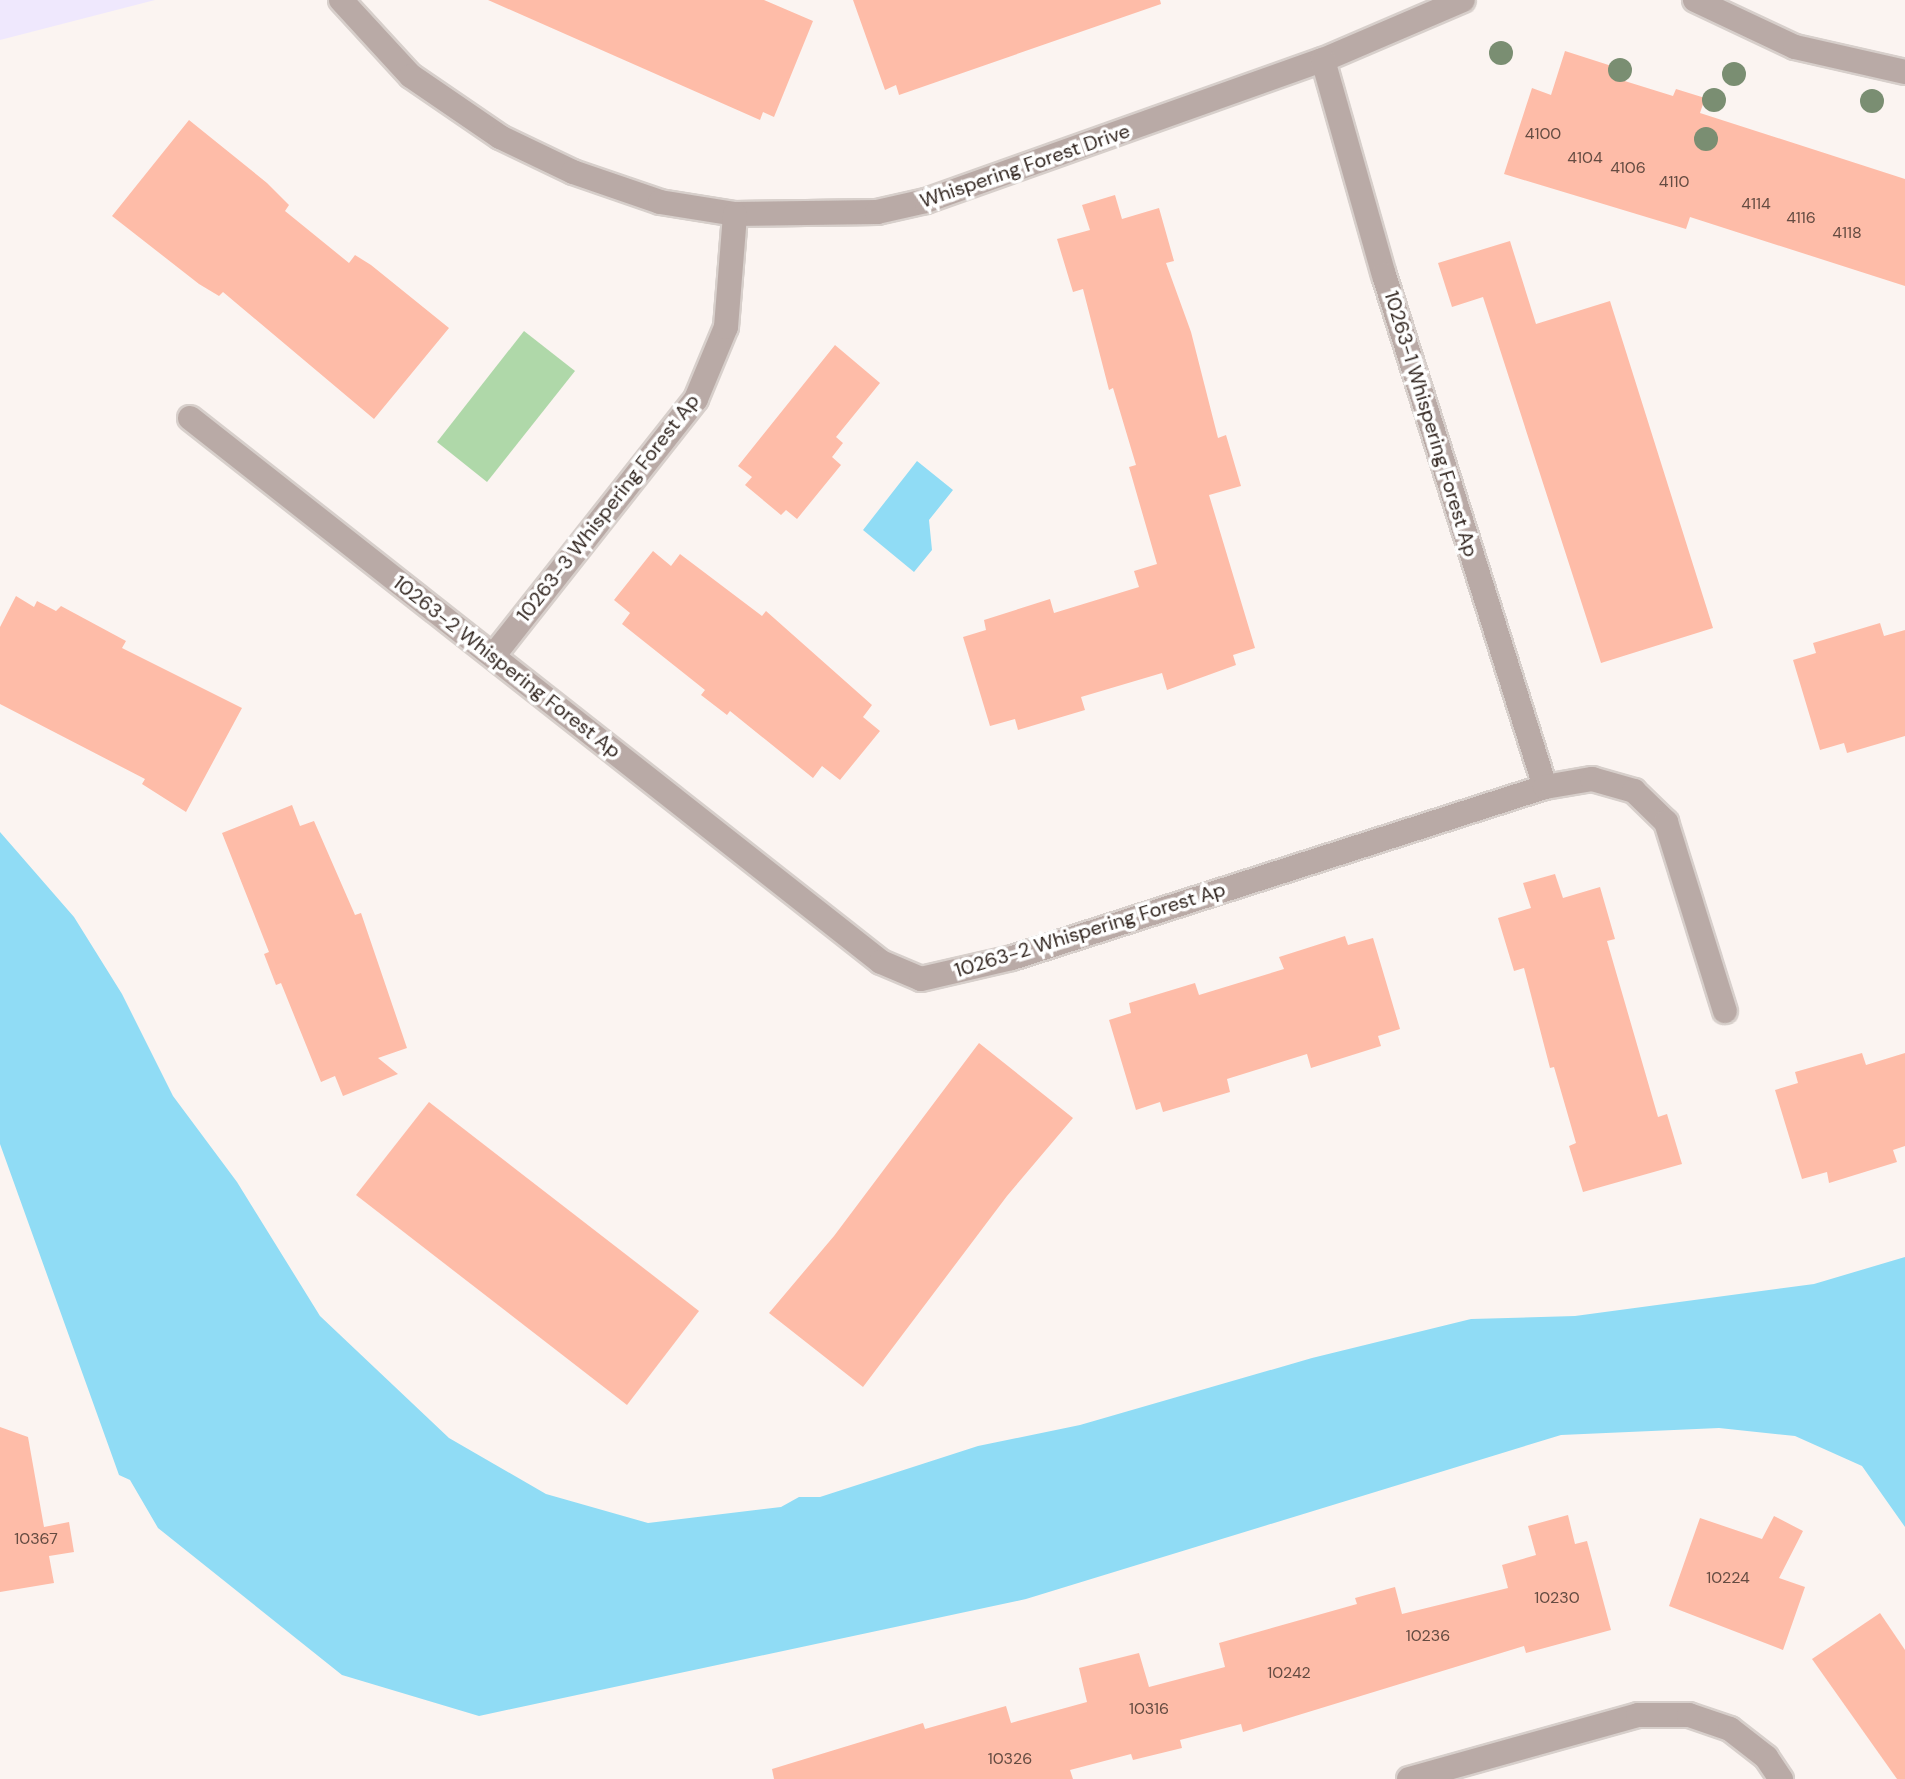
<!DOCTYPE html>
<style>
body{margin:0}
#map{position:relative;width:1905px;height:1779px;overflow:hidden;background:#fbf4f1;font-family:"DM Sans",sans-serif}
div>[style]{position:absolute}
.education>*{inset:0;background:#efe8fd}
.green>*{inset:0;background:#afd8a9}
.water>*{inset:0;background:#90dcf5}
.building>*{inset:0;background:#febca8}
.roads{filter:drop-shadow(2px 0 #d7cfcb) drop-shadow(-2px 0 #d7cfcb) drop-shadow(0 2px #d7cfcb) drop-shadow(0 -2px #d7cfcb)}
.street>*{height:24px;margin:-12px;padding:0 12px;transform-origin:12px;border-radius:12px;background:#b9aaa6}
.trees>*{width:24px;height:24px;margin:-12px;border-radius:50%;background:#7a8e72}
span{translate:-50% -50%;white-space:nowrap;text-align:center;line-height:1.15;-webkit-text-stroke:7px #fff;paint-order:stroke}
.number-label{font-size:16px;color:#644b41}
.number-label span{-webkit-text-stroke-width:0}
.street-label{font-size:20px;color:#31251f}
</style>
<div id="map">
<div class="education">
<i style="clip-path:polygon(0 0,155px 0,0 40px)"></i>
</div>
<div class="green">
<i style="clip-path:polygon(524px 331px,575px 371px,487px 482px,437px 442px)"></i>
</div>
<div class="water">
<i style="clip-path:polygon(917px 461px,953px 490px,929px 520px,932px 550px,914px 572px,863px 530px)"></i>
<i style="clip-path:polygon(0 832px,74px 917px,122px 994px,173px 1096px,237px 1182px,320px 1316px,449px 1438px,546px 1494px,648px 1523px,781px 1507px,799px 1497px,820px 1497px,978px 1446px,1080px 1425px,1312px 1358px,1471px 1319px,1575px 1316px,1814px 1284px,1905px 1257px,1905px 1527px,1862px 1466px,1795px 1436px,1719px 1428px,1561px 1435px,1026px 1599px,479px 1716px,342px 1675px,158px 1528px,130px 1480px,119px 1475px,0 1144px)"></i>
</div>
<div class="building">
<i style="clip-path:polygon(488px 0,764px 0,813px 21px,774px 117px,763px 112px,760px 120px)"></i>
<i style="clip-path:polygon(853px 0,1160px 0,1161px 4px,899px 95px,896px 85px,885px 90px)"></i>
<i style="clip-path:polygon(1565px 51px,1618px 68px,1615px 78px,1673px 96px,1676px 89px,1705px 98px,1700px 113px,1905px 179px,1905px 286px,1690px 217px,1686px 229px,1504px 174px,1532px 88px,1551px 95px)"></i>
<i style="clip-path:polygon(189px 120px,267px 183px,289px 205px,285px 211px,349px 263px,355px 255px,371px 265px,449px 328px,374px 419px,223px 292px,219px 296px,199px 284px,112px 216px)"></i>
<i style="clip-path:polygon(1115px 195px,1122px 219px,1159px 208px,1174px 261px,1166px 263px,1191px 332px,1218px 438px,1226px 435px,1241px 486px,1209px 495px,1255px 648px,1233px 655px,1236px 665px,1167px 690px,1162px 673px,1081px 697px,1085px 710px,1018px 730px,1015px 719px,990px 726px,963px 637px,986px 630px,984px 620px,1050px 599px,1054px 613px,1139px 587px,1134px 571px,1157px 564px,1129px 467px,1136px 465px,1113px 388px,1109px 390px,1083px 289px,1073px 292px,1057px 239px,1090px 230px,1082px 205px)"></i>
<i style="clip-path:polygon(1510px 241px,1536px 324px,1610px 301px,1713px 628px,1601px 663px,1483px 297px,1452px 307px,1438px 263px)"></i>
<i style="clip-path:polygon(835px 345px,880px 383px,836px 437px,843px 443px,832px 457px,841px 465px,797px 519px,786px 510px,781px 515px,745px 485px,752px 477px,738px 466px)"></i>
<i style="clip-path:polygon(653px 551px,671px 566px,680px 554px,762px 616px,766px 611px,872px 705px,863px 717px,880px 731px,840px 780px,822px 766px,813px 778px,730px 711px,727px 715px,701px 695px,705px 690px,622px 624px,630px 613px,614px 600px)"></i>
<i style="clip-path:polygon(16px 596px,34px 607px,37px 601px,56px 611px,61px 606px,126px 641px,122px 648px,242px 708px,186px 812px,142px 784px,145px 779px,0 704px,0 627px)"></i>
<i style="clip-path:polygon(1880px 623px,1884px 636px,1905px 630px,1905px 736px,1847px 753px,1844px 743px,1820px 750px,1793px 660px,1816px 653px,1813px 643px)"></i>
<i style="clip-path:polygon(292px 805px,300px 826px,314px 821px,355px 915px,361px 913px,407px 1048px,378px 1058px,398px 1074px,343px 1096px,335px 1076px,321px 1082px,281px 983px,276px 985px,264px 954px,269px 952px,222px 833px)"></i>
<i style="clip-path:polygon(1555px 874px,1563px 898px,1600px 887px,1615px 939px,1607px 941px,1658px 1117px,1667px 1114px,1682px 1164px,1583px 1192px,1569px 1146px,1576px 1143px,1554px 1067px,1550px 1068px,1524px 968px,1514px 971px,1498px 918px,1531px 908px,1523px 883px)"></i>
<i style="clip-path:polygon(1345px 936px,1348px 945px,1373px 938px,1400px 1029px,1378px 1036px,1381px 1046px,1311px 1068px,1307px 1054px,1227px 1079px,1230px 1092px,1163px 1112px,1160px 1102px,1136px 1110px,1109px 1020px,1131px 1013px,1129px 1003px,1195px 983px,1199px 995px,1284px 969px,1279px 957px)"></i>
<i style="clip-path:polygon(979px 1043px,1073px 1118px,1007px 1196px,863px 1387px,769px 1313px,834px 1236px)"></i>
<i style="clip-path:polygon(1862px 1053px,1866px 1065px,1905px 1053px,1905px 1146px,1893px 1150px,1897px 1162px,1829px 1183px,1827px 1172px,1802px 1179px,1775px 1090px,1798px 1083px,1795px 1072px)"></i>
<i style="clip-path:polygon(429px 1102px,699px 1311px,627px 1405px,356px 1195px)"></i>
<i style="clip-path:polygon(0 1427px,28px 1437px,44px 1527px,69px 1522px,74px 1552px,49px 1556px,54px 1583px,0 1592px)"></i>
<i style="clip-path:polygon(1568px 1515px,1575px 1544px,1587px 1541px,1611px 1630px,1526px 1653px,1524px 1646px,1243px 1732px,1241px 1724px,1180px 1740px,1182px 1748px,1133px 1760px,1131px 1754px,1070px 1770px,1073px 1779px,774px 1779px,772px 1769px,923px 1723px,925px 1729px,1006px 1706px,1011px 1723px,1087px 1702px,1079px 1668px,1139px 1653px,1149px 1687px,1225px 1667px,1219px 1643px,1357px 1604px,1355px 1598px,1395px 1587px,1402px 1614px,1508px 1588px,1502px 1565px,1536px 1555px,1528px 1526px)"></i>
<i style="clip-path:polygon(1774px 1516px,1803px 1531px,1779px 1578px,1805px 1587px,1783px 1650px,1669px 1606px,1700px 1518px,1762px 1539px)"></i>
<i style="clip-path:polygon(1880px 1613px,1905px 1650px,1905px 1779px,1897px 1779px,1812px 1659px)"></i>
</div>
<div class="roads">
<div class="street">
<i style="left:341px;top:0;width:103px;rotate:47.4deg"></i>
<i style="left:411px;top:76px;width:108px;rotate:34.4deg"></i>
<i style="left:500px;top:137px;width:81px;rotate:25.6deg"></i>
<i style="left:573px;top:172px;width:92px;rotate:19deg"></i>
<i style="left:660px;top:202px;width:76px;rotate:9.1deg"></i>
<i style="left:735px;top:214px;width:142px;rotate:-0.8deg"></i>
<i style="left:877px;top:212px;width:50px;rotate:-12.7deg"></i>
<i style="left:926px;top:201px;width:421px;rotate:-19.6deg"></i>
<i style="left:1323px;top:60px;width:152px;rotate:-23.2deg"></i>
<i style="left:1695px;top:0;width:110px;rotate:25.2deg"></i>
<i style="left:1795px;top:47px;width:113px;rotate:12.8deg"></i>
<i style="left:1323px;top:60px;width:223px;rotate:74.2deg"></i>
<i style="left:1384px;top:275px;width:537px;rotate:72.54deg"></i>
<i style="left:190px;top:418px;width:879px;rotate:38.21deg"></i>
<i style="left:881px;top:962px;width:43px;rotate:23deg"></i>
<i style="left:921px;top:979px;width:93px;rotate:-13deg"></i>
<i style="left:1012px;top:958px;width:560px;rotate:-17.79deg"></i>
<i style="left:1545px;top:787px;width:48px;rotate:-9.7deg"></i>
<i style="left:1592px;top:779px;width:44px;rotate:15.9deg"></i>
<i style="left:1634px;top:791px;width:45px;rotate:44.1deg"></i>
<i style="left:1666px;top:822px;width:198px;rotate:72.7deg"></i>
<i style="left:494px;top:655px;width:326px;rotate:-51.7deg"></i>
<i style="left:696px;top:399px;width:78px;rotate:-67.4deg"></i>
<i style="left:726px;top:327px;width:113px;rotate:-85.4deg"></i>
<i style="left:1409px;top:1779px;width:238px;rotate:-15.6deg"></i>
<i style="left:1638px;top:1715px;width:51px"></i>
<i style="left:1689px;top:1715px;width:43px;rotate:18.9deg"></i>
<i style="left:1730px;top:1729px;width:46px;rotate:37.9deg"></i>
<i style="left:1766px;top:1757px;width:27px;rotate:56deg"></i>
</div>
</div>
<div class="trees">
<i style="left:1501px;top:53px"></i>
<i style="left:1620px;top:70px"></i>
<i style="left:1734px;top:74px"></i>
<i style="left:1714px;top:100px"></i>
<i style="left:1872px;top:101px"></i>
<i style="left:1706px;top:139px"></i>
</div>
<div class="number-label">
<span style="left:1543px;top:134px">4100</span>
<span style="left:1585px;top:158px">4104</span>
<span style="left:1628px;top:168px">4106</span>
<span style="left:1674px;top:182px">4110</span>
<span style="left:1756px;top:204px">4114</span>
<span style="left:1801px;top:218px">4116</span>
<span style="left:1847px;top:233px">4118</span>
<span style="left:36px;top:1539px">10367</span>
<span style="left:1728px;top:1578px">10224</span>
<span style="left:1557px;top:1598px">10230</span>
<span style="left:1428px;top:1636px">10236</span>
<span style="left:1289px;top:1673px">10242</span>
<span style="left:1149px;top:1709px">10316</span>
<span style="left:1010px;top:1759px">10326</span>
</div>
<div class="street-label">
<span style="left:1025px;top:166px;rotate:-19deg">Whispering Forest Drive</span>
<span style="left:1431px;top:424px;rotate:73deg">10263-1 Whispering Forest Ap</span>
<span style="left:608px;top:508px;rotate:-52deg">10263-3 Whispering Forest Ap</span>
<span style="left:507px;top:667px;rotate:38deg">10263-2 Whispering Forest Ap</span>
<span style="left:1090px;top:930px;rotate:-17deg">10263-2 Whispering Forest Ap</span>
</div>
</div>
